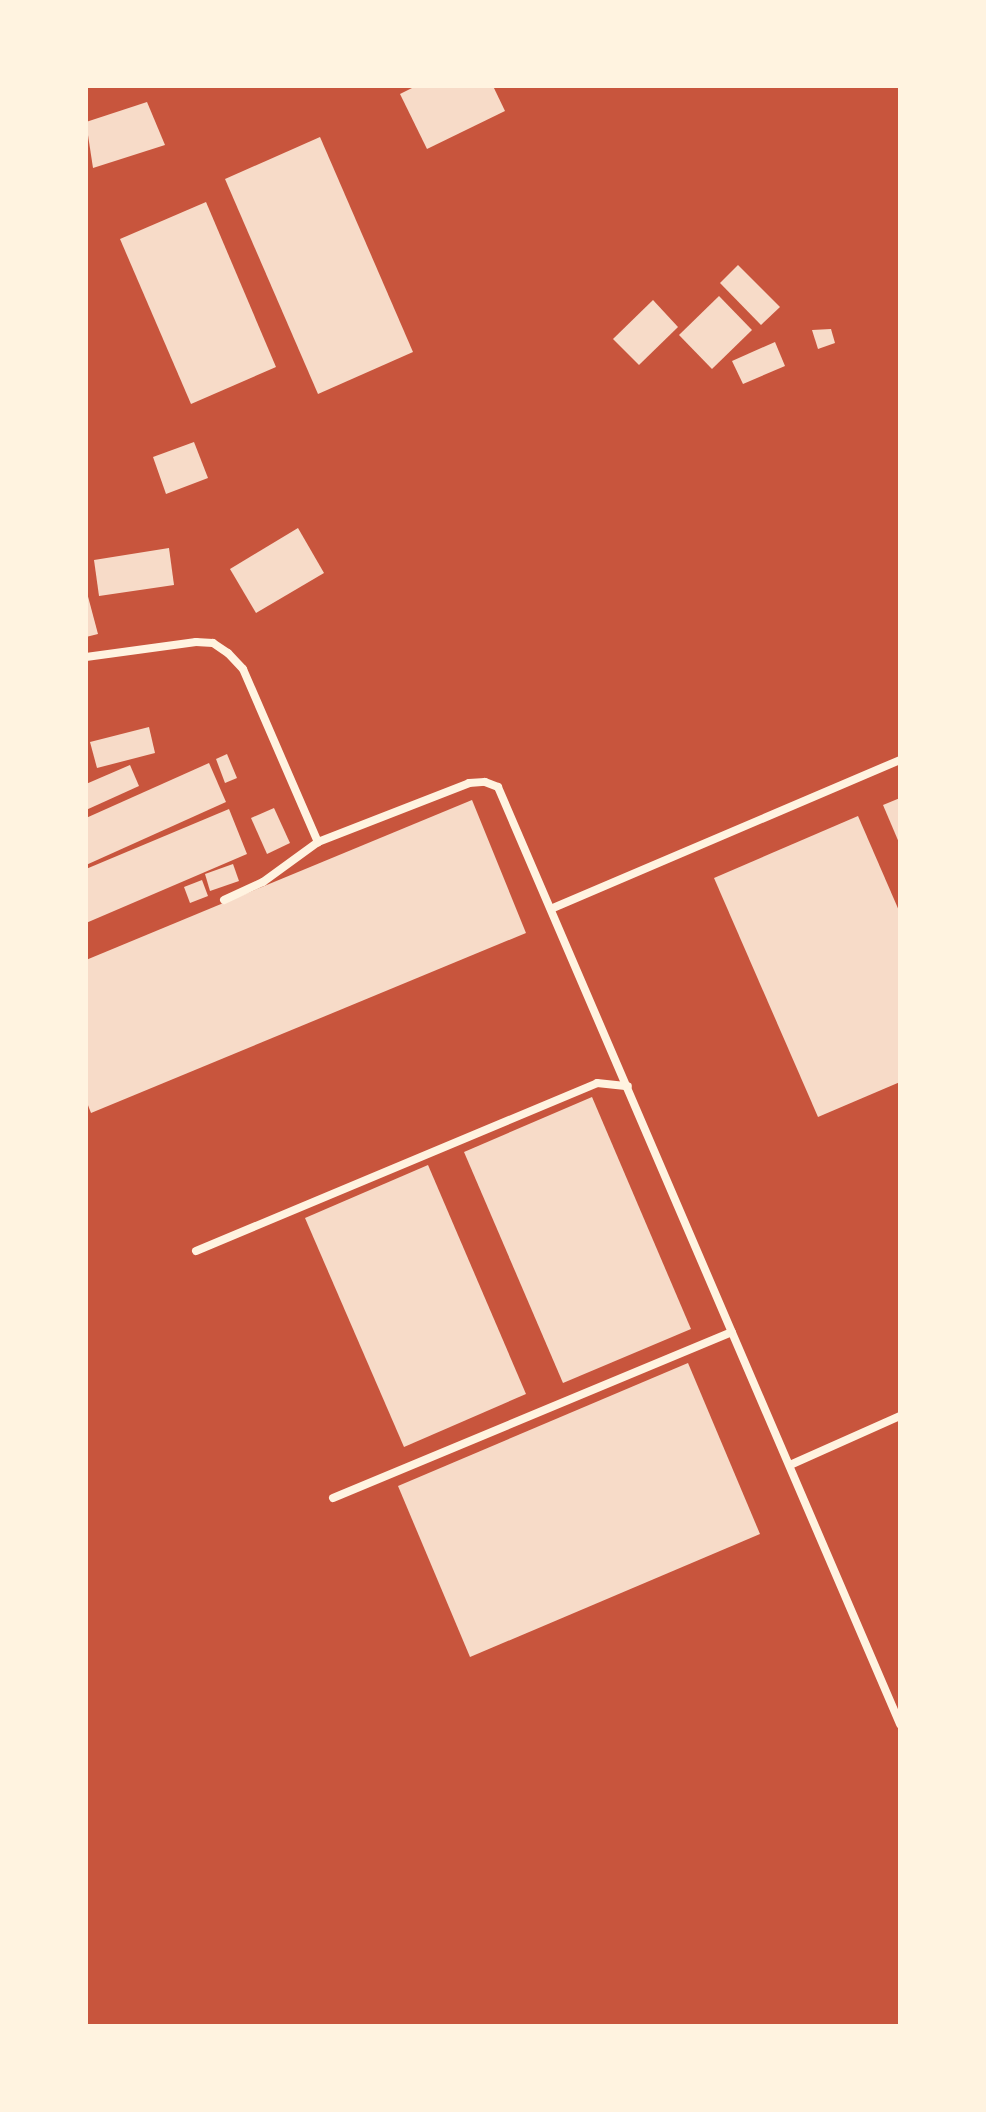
<!DOCTYPE html>
<style>
body{margin:0}
#map{position:relative;width:986px;height:2112px;overflow:hidden;background:#c8553d;font-family:"Work Sans",sans-serif}
div>[style]{position:absolute}
.building>*{inset:0;background:#f7dbc8}
.minor>*{height:8px;margin:-4px;padding:0 4px;transform-origin:4px;border-radius:4px;background:#fff3e0}
span{translate:-50% -50%;white-space:nowrap;text-align:center;line-height:1.15;-webkit-text-stroke:6px #fff3e0;paint-order:stroke}
.frame{position:absolute;inset:0;border:88px solid #fff3e0;pointer-events:none}
</style>
<div id="map">
<div class="building">
<i style="clip-path:polygon(416px 86px,493px 86px,505px 111px,427px 149px,400px 94px)"></i>
<i style="clip-path:polygon(147px 102px,165px 145px,93px 168px,86px 122px)"></i>
<i style="clip-path:polygon(320px 137px,413px 352px,318px 394px,225px 179px)"></i>
<i style="clip-path:polygon(206px 202px,276px 367px,191px 404px,120px 239px)"></i>
<i style="clip-path:polygon(738px 265px,780px 307px,761px 325px,720px 283px)"></i>
<i style="clip-path:polygon(719px 296px,752px 330px,712px 369px,679px 335px)"></i>
<i style="clip-path:polygon(653px 300px,678px 327px,639px 365px,613px 339px)"></i>
<i style="clip-path:polygon(831px 329px,835px 343px,818px 349px,812px 330px)"></i>
<i style="clip-path:polygon(775px 342px,785px 366px,743px 384px,732px 361px)"></i>
<i style="clip-path:polygon(194px 442px,208px 478px,166px 494px,153px 457px)"></i>
<i style="clip-path:polygon(298px 528px,324px 573px,256px 613px,230px 569px)"></i>
<i style="clip-path:polygon(169px 548px,174px 585px,99px 596px,94px 560px)"></i>
<i style="clip-path:polygon(86px 589px,98px 634px,86px 637px)"></i>
<i style="clip-path:polygon(149px 727px,155px 753px,97px 768px,90px 742px)"></i>
<i style="clip-path:polygon(227px 754px,237px 778px,225px 783px,216px 759px)"></i>
<i style="clip-path:polygon(209px 763px,226px 802px,86px 865px,86px 818px)"></i>
<i style="clip-path:polygon(130px 765px,139px 786px,86px 810px,86px 784px)"></i>
<i style="clip-path:polygon(900px 798px,900px 845px,883px 805px)"></i>
<i style="clip-path:polygon(472px 800px,526px 933px,91px 1113px,86px 1100px,86px 960px)"></i>
<i style="clip-path:polygon(274px 808px,290px 843px,267px 854px,251px 818px)"></i>
<i style="clip-path:polygon(229px 809px,247px 854px,86px 923px,86px 869px)"></i>
<i style="clip-path:polygon(858px 816px,900px 913px,900px 1082px,818px 1117px,714px 878px)"></i>
<i style="clip-path:polygon(233px 864px,239px 881px,210px 891px,205px 874px)"></i>
<i style="clip-path:polygon(202px 880px,208px 896px,190px 903px,184px 887px)"></i>
<i style="clip-path:polygon(592px 1097px,691px 1329px,563px 1383px,464px 1152px)"></i>
<i style="clip-path:polygon(428px 1165px,526px 1394px,404px 1447px,305px 1218px)"></i>
<i style="clip-path:polygon(688px 1363px,760px 1534px,470px 1657px,398px 1486px)"></i>
</div>
<div class="minor">
<i style="left:86px;top:657px;width:111px;rotate:-7.8deg"></i>
<i style="left:196px;top:642px;width:17px;rotate:3deg"></i>
<i style="left:213px;top:643px;width:18px;rotate:34deg"></i>
<i style="left:228px;top:653px;width:22px;rotate:47deg"></i>
<i style="left:243px;top:669px;width:189px;rotate:66.6deg"></i>
<i style="left:224px;top:900px;width:43px;rotate:-24.8deg"></i>
<i style="left:263px;top:882px;width:68px;rotate:-36deg"></i>
<i style="left:318px;top:842px;width:162px;rotate:-21.3deg"></i>
<i style="left:469px;top:783px;width:16px;rotate:-4deg"></i>
<i style="left:485px;top:782px;width:14px;rotate:21deg"></i>
<i style="left:498px;top:787px;width:1020px;rotate:66.78deg"></i>
<i style="left:553px;top:908px;width:377px;rotate:-23.1deg"></i>
<i style="left:196px;top:1251px;width:435px;rotate:-22.7deg"></i>
<i style="left:597px;top:1083px;width:31px;rotate:6deg"></i>
<i style="left:790px;top:1465px;width:120px;rotate:-24deg"></i>
<i style="left:333px;top:1498px;width:432px;rotate:-22.6deg"></i>
</div>
<div class="frame"></div>
</div>
